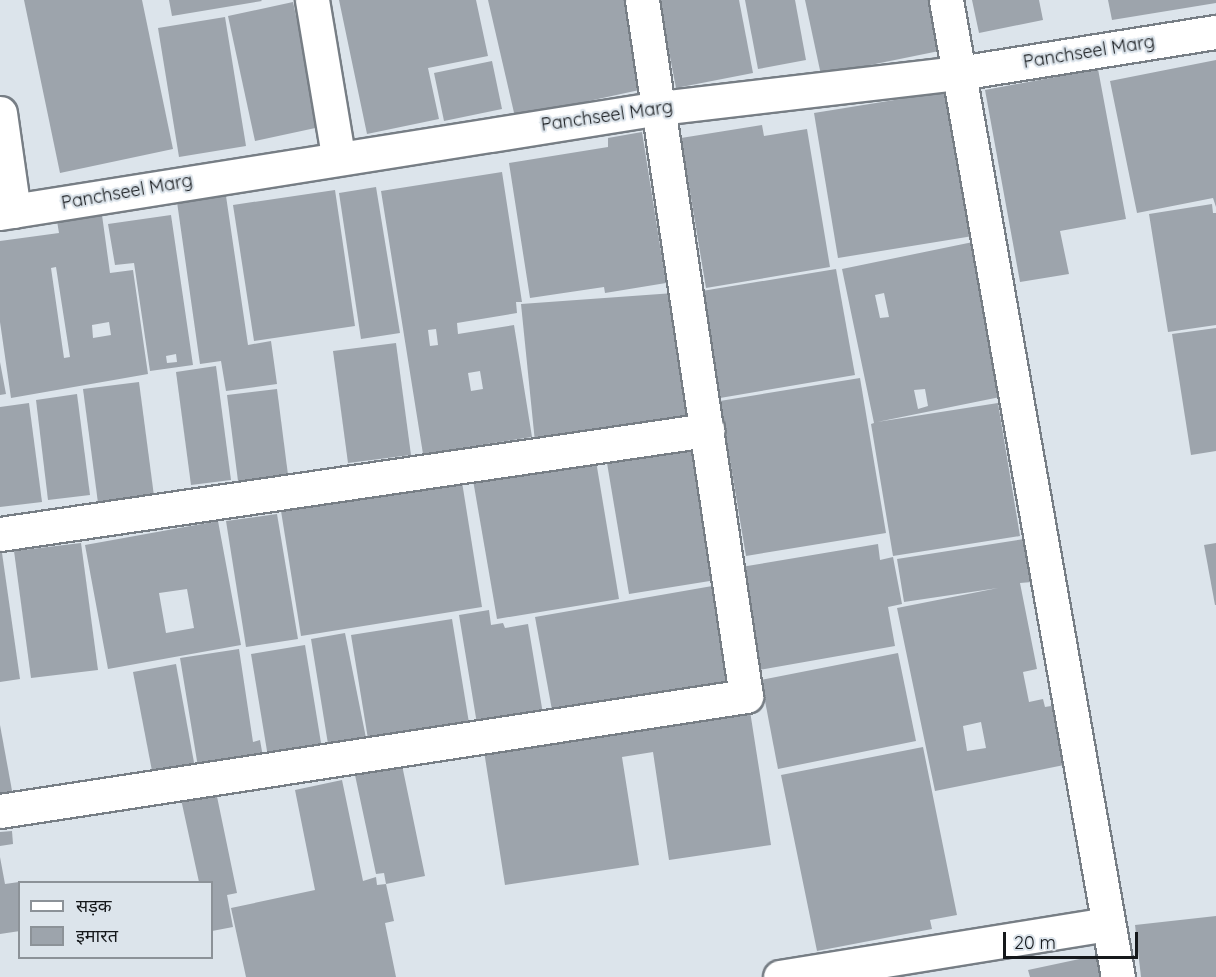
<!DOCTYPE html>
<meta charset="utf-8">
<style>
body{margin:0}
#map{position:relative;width:1216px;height:977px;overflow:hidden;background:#dce4eb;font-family:Quicksand,"Noto Sans Devanagari",sans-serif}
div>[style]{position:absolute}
.building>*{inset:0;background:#9da4ac}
.roads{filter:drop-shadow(2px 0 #777e85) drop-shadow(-2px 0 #777e85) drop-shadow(0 2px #777e85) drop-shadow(0 -2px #777e85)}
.minor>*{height:33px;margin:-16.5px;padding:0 16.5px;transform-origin:16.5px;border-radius:16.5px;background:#fff}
span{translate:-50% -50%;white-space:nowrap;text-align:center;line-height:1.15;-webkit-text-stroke:4.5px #dce4eb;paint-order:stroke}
.street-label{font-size:18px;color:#15181b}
.legend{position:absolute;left:18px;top:881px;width:195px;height:78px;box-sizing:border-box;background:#dce4eb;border:2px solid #8c9298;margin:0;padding:8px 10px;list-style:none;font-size:18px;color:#15181b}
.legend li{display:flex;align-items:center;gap:12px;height:30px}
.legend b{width:30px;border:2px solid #8c9298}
.scale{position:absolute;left:1003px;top:932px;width:135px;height:27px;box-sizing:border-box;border:3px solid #15181b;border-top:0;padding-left:8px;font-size:18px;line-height:21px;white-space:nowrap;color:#15181b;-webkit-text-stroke:4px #dce4eb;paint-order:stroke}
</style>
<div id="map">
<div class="building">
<i style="clip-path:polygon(24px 0,142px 0,173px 149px,60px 173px)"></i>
<i style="clip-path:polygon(169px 0,261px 0,262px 1px,172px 16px)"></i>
<i style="clip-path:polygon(339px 0,476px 0,488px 56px,428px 68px,439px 119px,367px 134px)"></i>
<i style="clip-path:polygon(488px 0,624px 0,644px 89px,515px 117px)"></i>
<i style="clip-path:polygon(659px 0,739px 0,753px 73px,676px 88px)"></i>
<i style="clip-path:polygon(745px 0,795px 0,806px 60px,758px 69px)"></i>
<i style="clip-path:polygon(805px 0,934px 0,944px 50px,821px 75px)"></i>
<i style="clip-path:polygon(972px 0,1039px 0,1043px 20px,979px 33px)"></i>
<i style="clip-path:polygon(1108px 0,1216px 0,1216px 3px,1112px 20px)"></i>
<i style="clip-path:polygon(293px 2px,320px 127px,255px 141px,228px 16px)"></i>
<i style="clip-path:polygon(225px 17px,246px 146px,179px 157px,158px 28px)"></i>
<i style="clip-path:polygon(1216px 60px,1216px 207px,1213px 198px,1137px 213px,1110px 81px)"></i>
<i style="clip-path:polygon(492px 61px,502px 109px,444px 121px,434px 73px)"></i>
<i style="clip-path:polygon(1098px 69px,1126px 219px,1060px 231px,1069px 274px,1020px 282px,985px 90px)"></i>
<i style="clip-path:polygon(950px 91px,973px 236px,838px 258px,814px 113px)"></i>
<i style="clip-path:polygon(762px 125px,764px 136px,807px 129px,830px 267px,706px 288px,681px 138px)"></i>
<i style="clip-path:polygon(642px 132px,666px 283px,605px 293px,604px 287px,530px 298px,509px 163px,608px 147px,608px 138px)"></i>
<i style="clip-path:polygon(evenodd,502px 172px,522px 302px,516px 302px,517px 313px,457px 323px,458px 334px,514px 325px,532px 437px,423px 454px,381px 191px,502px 172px,436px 329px,438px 345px,430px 346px,428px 330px,436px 329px,502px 172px,480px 371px,483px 389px,471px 391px,468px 373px,480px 371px)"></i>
<i style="clip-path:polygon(376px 187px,400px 333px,361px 339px,339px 193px)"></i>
<i style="clip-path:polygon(335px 190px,355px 326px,254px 341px,233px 205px)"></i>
<i style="clip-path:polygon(226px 196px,248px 345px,271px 341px,277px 384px,226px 391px,221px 361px,200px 364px,177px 202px)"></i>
<i style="clip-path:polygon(1212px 204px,1213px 213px,1216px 213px,1216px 325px,1168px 332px,1149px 214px)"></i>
<i style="clip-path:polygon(evenodd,102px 215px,110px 273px,133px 270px,148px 374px,11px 398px,0 322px,0 241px,59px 233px,57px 221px,102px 215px,56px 267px,70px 357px,64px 358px,51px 268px,56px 267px,102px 215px,109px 322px,111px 335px,93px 338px,92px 325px,109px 322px)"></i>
<i style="clip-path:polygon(evenodd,171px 215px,193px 365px,150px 371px,134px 263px,115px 265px,108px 224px,171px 215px,176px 354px,177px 362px,167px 363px,166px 356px,176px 354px)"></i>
<i style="clip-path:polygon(evenodd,973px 242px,1005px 396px,877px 422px,998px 403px,1020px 536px,893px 556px,871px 424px,874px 423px,842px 269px,973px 242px,884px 293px,889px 317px,880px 318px,875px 295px,884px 293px,973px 242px,925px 389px,928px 406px,918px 409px,914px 390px,925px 389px)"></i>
<i style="clip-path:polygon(836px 269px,855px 375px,720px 398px,702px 291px)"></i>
<i style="clip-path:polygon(674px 293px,687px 426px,535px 442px,521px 304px)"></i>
<i style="clip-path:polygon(1216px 328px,1216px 451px,1191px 455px,1172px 334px)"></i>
<i style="clip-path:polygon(396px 343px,411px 455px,348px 463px,333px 351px)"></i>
<i style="clip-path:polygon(0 362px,6px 394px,0 395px)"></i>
<i style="clip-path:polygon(216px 366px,231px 480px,191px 485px,176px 372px)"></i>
<i style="clip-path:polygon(860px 378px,886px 533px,746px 556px,720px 401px)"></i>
<i style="clip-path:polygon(139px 382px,154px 496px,98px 503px,83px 389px)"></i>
<i style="clip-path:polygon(277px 389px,288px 475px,238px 481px,227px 395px)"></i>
<i style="clip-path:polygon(77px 394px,90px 495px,48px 500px,36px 400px)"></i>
<i style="clip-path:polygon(29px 403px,42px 502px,0 507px,0 407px)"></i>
<i style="clip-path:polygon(694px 449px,716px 580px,629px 594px,607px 463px)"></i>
<i style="clip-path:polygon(596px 461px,619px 599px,497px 619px,473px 480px)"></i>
<i style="clip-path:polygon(462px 482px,482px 607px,301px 636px,281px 511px)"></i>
<i style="clip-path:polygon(277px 514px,298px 639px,246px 647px,226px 521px)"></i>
<i style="clip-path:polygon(evenodd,218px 521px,241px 645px,108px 669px,85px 545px,218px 521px,187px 589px,194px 628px,166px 633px,159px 593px,187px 589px)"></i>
<i style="clip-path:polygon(0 539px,20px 679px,0 682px)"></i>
<i style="clip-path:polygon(evenodd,1024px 539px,1032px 582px,1020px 583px,1037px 669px,1023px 672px,1029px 702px,1043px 699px,1045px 707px,1057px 705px,1069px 764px,935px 791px,897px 608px,998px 588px,904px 602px,897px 559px,1024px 539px,981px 722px,986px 748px,967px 751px,963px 726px,981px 722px)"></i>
<i style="clip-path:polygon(81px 543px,98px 670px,31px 678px,14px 551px)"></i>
<i style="clip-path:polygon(1216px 543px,1216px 605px,1215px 605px,1204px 545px)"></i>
<i style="clip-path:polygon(878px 544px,880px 560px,893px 557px,902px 604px,888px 607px,895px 646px,759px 670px,741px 567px)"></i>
<i style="clip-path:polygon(718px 585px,734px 687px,554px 721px,535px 617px)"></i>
<i style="clip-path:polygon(489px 610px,491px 625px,503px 623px,505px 628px,528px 624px,543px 714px,477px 724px,459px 615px)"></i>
<i style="clip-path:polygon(452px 619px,469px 723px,368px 739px,351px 635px)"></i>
<i style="clip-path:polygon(345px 633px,366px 738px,328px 744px,311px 639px)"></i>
<i style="clip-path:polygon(305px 645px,322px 749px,268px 757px,251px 654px)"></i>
<i style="clip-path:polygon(239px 649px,253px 742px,260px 740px,263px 757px,198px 767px,180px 658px)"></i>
<i style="clip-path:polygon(898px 653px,916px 741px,778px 769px,761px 680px)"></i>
<i style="clip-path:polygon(176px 664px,195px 768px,153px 776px,133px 672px)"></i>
<i style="clip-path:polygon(750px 711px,771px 845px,669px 860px,653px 752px,622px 757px,639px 865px,505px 885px,484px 751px)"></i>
<i style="clip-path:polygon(0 725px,15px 807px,0 810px)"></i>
<i style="clip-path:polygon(923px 747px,957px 915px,930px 920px,932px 929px,817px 951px,781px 775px)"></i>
<i style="clip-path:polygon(402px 765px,425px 876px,386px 884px,394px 921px,385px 923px,396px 977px,246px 977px,231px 908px,315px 890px,295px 790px,342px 780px,363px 881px,376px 877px,377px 885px,386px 884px,384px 873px,376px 874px,355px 775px)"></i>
<i style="clip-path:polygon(214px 782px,237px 893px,227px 895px,233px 927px,212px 931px,212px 882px,199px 882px,179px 790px)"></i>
<i style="clip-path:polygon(12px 831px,13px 844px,0 846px,0 832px)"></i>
<i style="clip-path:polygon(0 857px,5px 884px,19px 882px,20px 887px,20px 931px,0 934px)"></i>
<i style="clip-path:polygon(1216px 916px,1216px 977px,1141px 977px,1135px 925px)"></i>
<i style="clip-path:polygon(1103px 954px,1108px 977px,1030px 977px,1028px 970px)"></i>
</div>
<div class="roads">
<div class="minor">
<i style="left:312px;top:0;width:158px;rotate:80.5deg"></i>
<i style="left:946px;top:0;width:992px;rotate:80.02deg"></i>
<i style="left:0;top:113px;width:99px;rotate:81.9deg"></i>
<i style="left:0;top:213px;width:668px;rotate:-9.04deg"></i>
<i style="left:660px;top:108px;width:301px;rotate:-6.7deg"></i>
<i style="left:959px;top:73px;width:260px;rotate:-9.1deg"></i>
<i style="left:0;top:534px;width:715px;rotate:-8.37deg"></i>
<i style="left:0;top:811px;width:755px;rotate:-8.76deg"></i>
<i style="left:746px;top:696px;width:704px;rotate:-98.5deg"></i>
<i style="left:780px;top:977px;width:331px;rotate:-9.2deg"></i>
</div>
</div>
<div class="street-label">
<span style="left:1089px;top:52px;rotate:-9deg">Panchseel Marg</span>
<span style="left:607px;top:116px;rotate:-8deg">Panchseel Marg</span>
<span style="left:127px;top:192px;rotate:-10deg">Panchseel Marg</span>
</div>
<ul class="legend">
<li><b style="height:8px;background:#fff"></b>सड़क</li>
<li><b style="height:16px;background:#9da4ac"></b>इमारत</li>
</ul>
<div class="scale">20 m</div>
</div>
